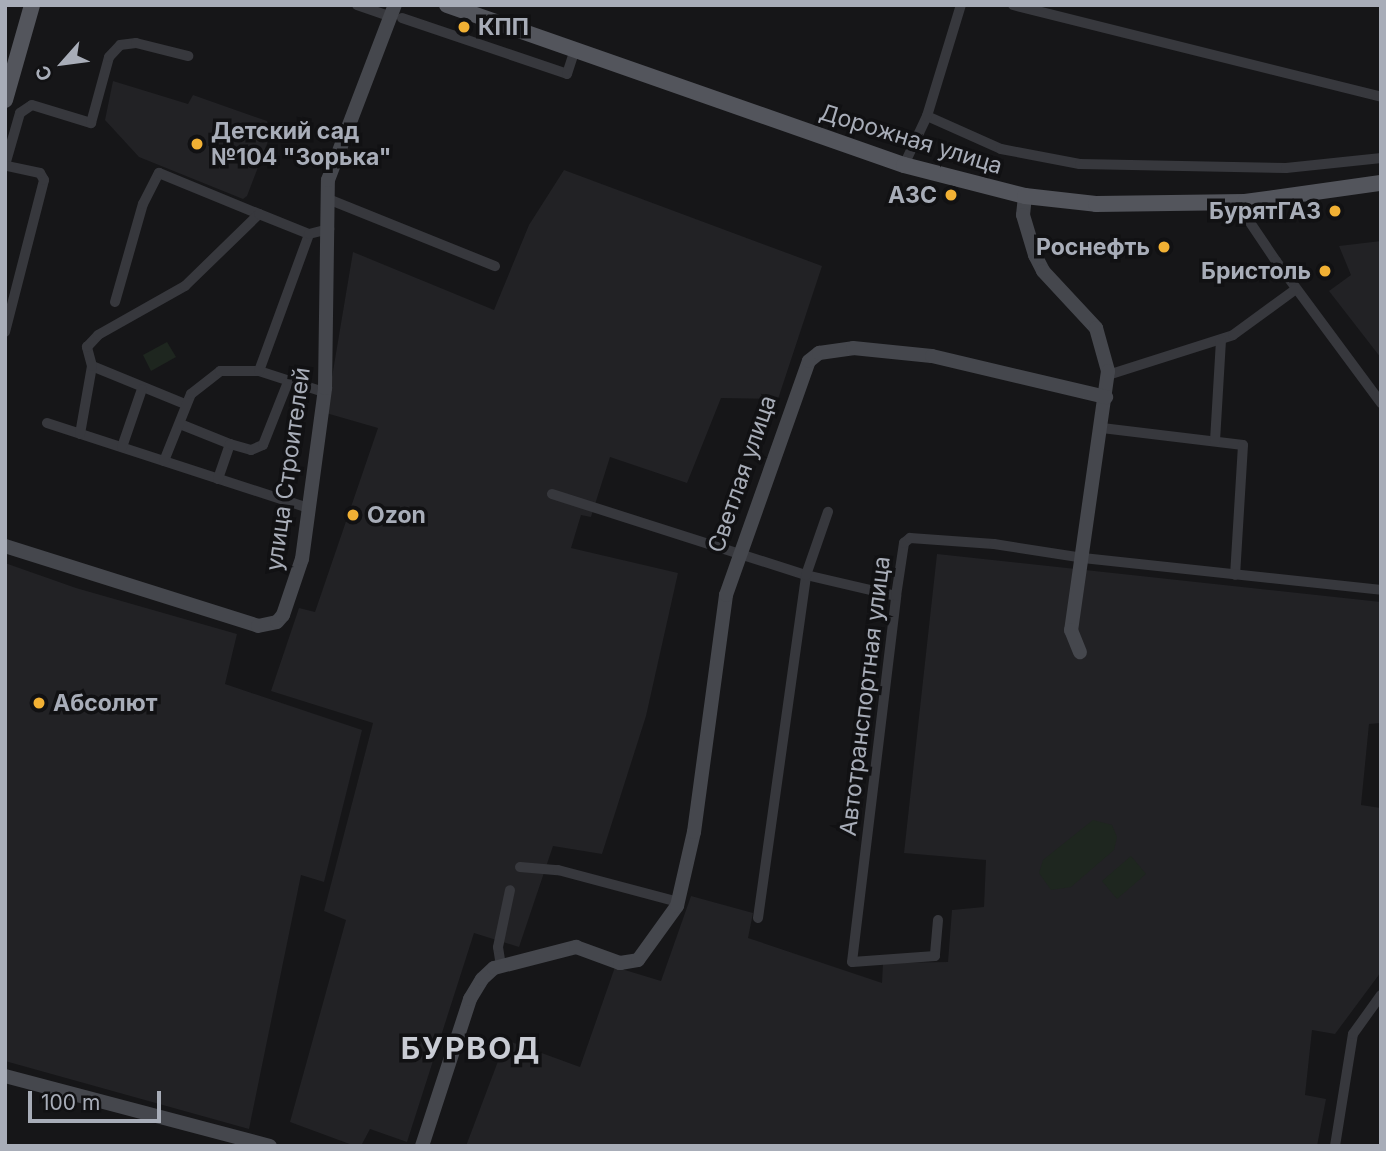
<!DOCTYPE html>
<meta charset="utf-8">
<style>
body{margin:0}
#map{position:relative;width:1386px;height:1151px;overflow:hidden;background:#161618;font-family:Inter,sans-serif}
div>[style]{position:absolute}
.built>*{inset:0;background:#222225}
.green>*{inset:0;background:#1e261f}
.street>*{height:10px;margin:-5px;padding:0 5px;transform-origin:5px;border-radius:5px;background:#37383d}
.secondary>*{height:14px;margin:-7px;padding:0 7px;transform-origin:7px;border-radius:7px;background:#45474d}
.primary>*{height:16px;margin:-8px;padding:0 8px;transform-origin:8px;border-radius:8px;background:#53555c}
.dots>*{width:19px;height:19px;translate:-50% -50%;box-sizing:border-box;border:4px solid #111113;border-radius:50%}
span{translate:-50% -50%;white-space:nowrap;text-align:center;line-height:1.15;-webkit-text-stroke:7px #111113;paint-order:stroke}
.poi-label{font-size:23px;color:#a8adb8;font-weight:700}
.left{translate:0 -50%;text-align:left}
.right{translate:-100% -50%;text-align:right}
.street-label{font-size:23px;color:#a8adb8}
.district-label{font-size:30px;color:#c9ccd4;font-weight:700;letter-spacing:2px}
.frame{position:absolute;inset:0;border:7px solid #a8adb8;pointer-events:none}
.north{position:absolute;left:28px;top:28px;width:70px;height:70px;-webkit-text-stroke:5px #111113;paint-order:stroke;rotate:242deg;font-size:19px;font-weight:700;line-height:28px;text-align:center;color:#a8adb8}
.north::after{content:'';display:block;margin:auto;width:24px;height:32px;background:#a8adb8;clip-path:polygon(50% 0,100% 100%,50% 72%,0 100%)}
.scale{position:absolute;left:28px;top:1091px;width:133px;height:32px;box-sizing:border-box;border:4px solid #a8adb8;border-top:0;padding-left:9px;font-size:21px;line-height:24px;white-space:nowrap;color:#a8adb8;-webkit-text-stroke:5px #111113;paint-order:stroke}
</style>
<div id="map">
<div class="built">
<i style="clip-path:polygon(113px 81px,188px 104px,193px 95px,267px 121px,272px 131px,247px 196px,243px 199px,139px 157px,105px 120px)"></i>
<i style="clip-path:polygon(564px 170px,822px 266px,778px 399px,721px 398px,687px 483px,610px 457px,591px 517px,581px 515px,571px 548px,678px 573px,646px 716px,602px 854px,553px 846px,519px 947px,474px 933px,407px 1142px,370px 1129px,361px 1146px,355px 1146px,290px 1122px,346px 920px,324px 911px,373px 723px,271px 691px,299px 608px,315px 612px,378px 428px,326px 413px,353px 252px,494px 310px,529px 225px)"></i>
<i style="clip-path:polygon(1381px 241px,1381px 358px,1329px 291px,1351px 275px,1339px 246px)"></i>
<i style="clip-path:polygon(937px 554px,1381px 602px,1381px 723px,1369px 724px,1361px 805px,1381px 808px,1381px 972px,1335px 1034px,1312px 1030px,1305px 1095px,1326px 1099px,1317px 1146px,466px 1146px,506px 1040px,580px 1067px,615px 967px,661px 981px,691px 896px,753px 913px,748px 938px,882px 983px,883px 963px,948px 962px,952px 910px,984px 907px,986px 860px,904px 853px)"></i>
<i style="clip-path:polygon(5px 563px,76px 588px,237px 634px,225px 684px,362px 730px,324px 882px,301px 875px,249px 1129px,5px 1061px)"></i>
</div>
<div class="green">
<i style="clip-path:polygon(167px 342px,176px 357px,151px 371px,143px 355px)"></i>
<i style="clip-path:polygon(1093px 820px,1112px 825px,1117px 837px,1114px 850px,1071px 887px,1051px 890px,1039px 873px,1043px 860px)"></i>
<i style="clip-path:polygon(1131px 856px,1146px 874px,1117px 899px,1102px 881px)"></i>
</div>
<div class="street">
<i style="left:357px;top:5px;width:36px;rotate:19deg"></i>
<i style="left:1013px;top:5px;width:379px;rotate:14deg"></i>
<i style="left:402px;top:18px;width:174px;rotate:18.7deg"></i>
<i style="left:567px;top:74px;width:26px;rotate:-72deg"></i>
<i style="left:927px;top:116px;width:81px;rotate:24deg"></i>
<i style="left:1001px;top:149px;width:80px;rotate:10.8deg"></i>
<i style="left:1080px;top:164px;width:206px;rotate:1.1deg"></i>
<i style="left:1286px;top:168px;width:96px;rotate:-6deg"></i>
<i style="left:5px;top:165px;width:54px;rotate:-73.9deg"></i>
<i style="left:20px;top:113px;width:14px;rotate:-34deg"></i>
<i style="left:32px;top:105px;width:62px;rotate:17deg"></i>
<i style="left:91px;top:123px;width:68px;rotate:-74.7deg"></i>
<i style="left:109px;top:57px;width:16px;rotate:-47deg"></i>
<i style="left:120px;top:45px;width:16px;rotate:-7deg"></i>
<i style="left:136px;top:43px;width:54px;rotate:14deg"></i>
<i style="left:904px;top:165px;width:54px;rotate:-64.9deg"></i>
<i style="left:927px;top:116px;width:116px;rotate:-73deg"></i>
<i style="left:328px;top:199px;width:180px;rotate:21.9deg"></i>
<i style="left:1245px;top:202px;width:16px;rotate:83deg"></i>
<i style="left:1247px;top:218px;width:52px;rotate:56deg"></i>
<i style="left:1276px;top:261px;width:177px;rotate:53.5deg"></i>
<i style="left:115px;top:302px;width:102px;rotate:-74.1deg"></i>
<i style="left:143px;top:204px;width:35px;rotate:-63deg"></i>
<i style="left:159px;top:173px;width:108px;rotate:22.3deg"></i>
<i style="left:5px;top:332px;width:157px;rotate:-75.6deg"></i>
<i style="left:44px;top:180px;width:8px;rotate:-120deg"></i>
<i style="left:40px;top:173px;width:33px;rotate:-168deg"></i>
<i style="left:92px;top:366px;width:100px;rotate:22.2deg"></i>
<i style="left:259px;top:371px;width:68px;rotate:17.9deg"></i>
<i style="left:1108px;top:375px;width:131px;rotate:-17.7deg"></i>
<i style="left:1233px;top:335px;width:78px;rotate:-36.1deg"></i>
<i style="left:47px;top:423px;width:274px;rotate:18deg"></i>
<i style="left:180px;top:424px;width:54px;rotate:21.8deg"></i>
<i style="left:230px;top:444px;width:37px;rotate:109deg"></i>
<i style="left:1102px;top:428px;width:142px;rotate:6.9deg"></i>
<i style="left:1243px;top:445px;width:130px;rotate:93.5deg"></i>
<i style="left:80px;top:434px;width:69px;rotate:-80deg"></i>
<i style="left:92px;top:366px;width:20px;rotate:-105deg"></i>
<i style="left:87px;top:347px;width:16px;rotate:-47deg"></i>
<i style="left:98px;top:335px;width:100px;rotate:-29.4deg"></i>
<i style="left:185px;top:286px;width:103px;rotate:-44.2deg"></i>
<i style="left:259px;top:214px;width:54px;rotate:21.8deg"></i>
<i style="left:1215px;top:441px;width:101px;rotate:-86.6deg"></i>
<i style="left:230px;top:444px;width:22px;rotate:16deg"></i>
<i style="left:251px;top:450px;width:13px;rotate:-23deg"></i>
<i style="left:263px;top:445px;width:68px;rotate:-68.4deg"></i>
<i style="left:122px;top:447px;width:61px;rotate:-71deg"></i>
<i style="left:164px;top:461px;width:72px;rotate:-68.1deg"></i>
<i style="left:191px;top:394px;width:37px;rotate:-38deg"></i>
<i style="left:220px;top:371px;width:39px"></i>
<i style="left:259px;top:371px;width:146px;rotate:-69.9deg"></i>
<i style="left:309px;top:234px;width:21px;rotate:-14deg"></i>
<i style="left:552px;top:494px;width:267px;rotate:17.7deg"></i>
<i style="left:806px;top:575px;width:92px;rotate:13.1deg"></i>
<i style="left:520px;top:867px;width:38px;rotate:5deg"></i>
<i style="left:558px;top:870px;width:124px;rotate:14.9deg"></i>
<i style="left:758px;top:918px;width:346px;rotate:-82deg"></i>
<i style="left:806px;top:575px;width:67px;rotate:-70.8deg"></i>
<i style="left:938px;top:920px;width:36px;rotate:95deg"></i>
<i style="left:935px;top:956px;width:83px;rotate:175.9deg"></i>
<i style="left:852px;top:962px;width:369px;rotate:-83.1deg"></i>
<i style="left:896px;top:596px;width:54px;rotate:-81.4deg"></i>
<i style="left:904px;top:543px;width:8px;rotate:-40deg"></i>
<i style="left:910px;top:538px;width:84px;rotate:4.1deg"></i>
<i style="left:994px;top:544px;width:90px;rotate:8.9deg"></i>
<i style="left:1083px;top:558px;width:300px;rotate:6.1deg"></i>
<i style="left:501px;top:966px;width:19px;rotate:-99deg"></i>
<i style="left:498px;top:947px;width:58px;rotate:-78.1deg"></i>
<i style="left:1335px;top:1146px;width:113px;rotate:-80.9deg"></i>
<i style="left:1353px;top:1034px;width:48px;rotate:-54.3deg"></i>
</div>
<div class="secondary">
<i style="left:1025px;top:196px;width:19px;rotate:96deg"></i>
<i style="left:1023px;top:215px;width:42px;rotate:73.3deg"></i>
<i style="left:1035px;top:255px;width:18px;rotate:63deg"></i>
<i style="left:1043px;top:271px;width:78px;rotate:47.1deg"></i>
<i style="left:1096px;top:328px;width:45px;rotate:74.4deg"></i>
<i style="left:1108px;top:371px;width:262px;rotate:98.1deg"></i>
<i style="left:1071px;top:630px;width:24px;rotate:68deg"></i>
<i style="left:5px;top:546px;width:265px;rotate:17.5deg"></i>
<i style="left:258px;top:626px;width:19px;rotate:-12deg"></i>
<i style="left:277px;top:622px;width:9px;rotate:-49deg"></i>
<i style="left:283px;top:615px;width:59px;rotate:-71.3deg"></i>
<i style="left:302px;top:559px;width:173px;rotate:-82.3deg"></i>
<i style="left:325px;top:388px;width:208px;rotate:-89.2deg"></i>
<i style="left:328px;top:180px;width:187px;rotate:-69.1deg"></i>
<i style="left:5px;top:1076px;width:274px;rotate:14.8deg"></i>
<i style="left:422px;top:1146px;width:155px;rotate:-71.9deg"></i>
<i style="left:470px;top:999px;width:23px;rotate:-59deg"></i>
<i style="left:482px;top:979px;width:16px;rotate:-43deg"></i>
<i style="left:494px;top:968px;width:85px;rotate:-14.4deg"></i>
<i style="left:576px;top:947px;width:47px;rotate:20deg"></i>
<i style="left:620px;top:963px;width:18px;rotate:-9deg"></i>
<i style="left:638px;top:960px;width:67px;rotate:-54.2deg"></i>
<i style="left:677px;top:906px;width:76px;rotate:-77.1deg"></i>
<i style="left:694px;top:832px;width:239px;rotate:-82.3deg"></i>
<i style="left:726px;top:595px;width:248px;rotate:-70.5deg"></i>
<i style="left:809px;top:361px;width:13px;rotate:-39deg"></i>
<i style="left:819px;top:353px;width:34px;rotate:-8deg"></i>
<i style="left:853px;top:348px;width:79px;rotate:5.8deg"></i>
<i style="left:932px;top:356px;width:179px;rotate:13.3deg"></i>
</div>
<div class="primary">
<i style="left:447px;top:5px;width:484px;rotate:19.3deg"></i>
<i style="left:904px;top:165px;width:125px;rotate:14.4deg"></i>
<i style="left:1025px;top:196px;width:71px;rotate:6.4deg"></i>
<i style="left:1096px;top:204px;width:149px;rotate:-0.8deg"></i>
<i style="left:1245px;top:202px;width:137px;rotate:-8deg"></i>
<i style="left:5px;top:100px;width:99px;rotate:-74.1deg"></i>
</div>
<div class="dots">
<i style="left:464px;top:27px;background:#f2b134"></i>
<i style="left:197px;top:144px;background:#f2b134"></i>
<i style="left:951px;top:195px;background:#f2b134"></i>
<i style="left:1335px;top:211px;background:#f2b134"></i>
<i style="left:1164px;top:247px;background:#f2b134"></i>
<i style="left:1325px;top:271px;background:#f2b134"></i>
<i style="left:353px;top:515px;background:#f2b134"></i>
<i style="left:39px;top:703px;background:#f2b134"></i>
</div>
<div class="poi-label">
<span class="left" style="left:478px;top:27px">КПП</span>
<span class="left" style="left:211px;top:144px">Детский сад<br>№104 "Зорька"</span>
<span class="right" style="left:937px;top:195px">АЗС</span>
<span class="right" style="left:1321px;top:211px">БурятГАЗ</span>
<span class="right" style="left:1150px;top:247px">Роснефть</span>
<span class="right" style="left:1311px;top:271px">Бристоль</span>
<span class="left" style="left:367px;top:515px">Ozon</span>
<span class="left" style="left:53px;top:703px">Абсолют</span>
</div>
<div class="street-label">
<span style="left:911px;top:139px;rotate:17deg">Дорожная улица</span>
<span style="left:288px;top:469px;rotate:-82deg">улица Строителей</span>
<span style="left:742px;top:474px;rotate:-71deg">Светлая улица</span>
<span style="left:865px;top:696px;rotate:-83deg">Автотранспортная улица</span>
</div>
<div class="district-label">
<span style="left:471px;top:1048px">БУРВОД</span>
</div>
<div class="frame"></div>
<div class="north">С</div>
<div class="scale">100 m</div>
</div>
